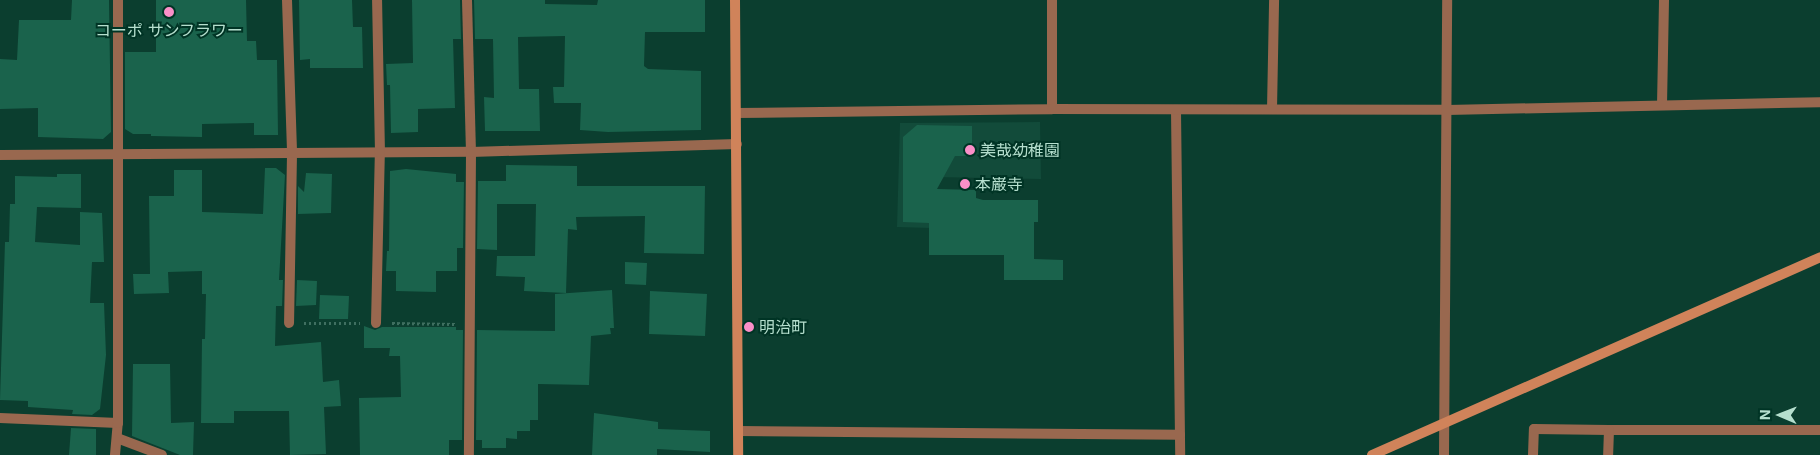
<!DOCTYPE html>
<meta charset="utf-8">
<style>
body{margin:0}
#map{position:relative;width:1820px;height:455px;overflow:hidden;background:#0b3e2f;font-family:Inter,"Noto Sans JP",sans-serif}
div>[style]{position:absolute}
.built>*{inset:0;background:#124b3a}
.building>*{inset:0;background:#1a634c}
.path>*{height:3px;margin-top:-1.5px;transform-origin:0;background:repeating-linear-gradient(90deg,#3f6f60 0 2.5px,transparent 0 5px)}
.lane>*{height:10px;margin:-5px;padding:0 5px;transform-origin:5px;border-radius:5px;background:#99684f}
.street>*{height:10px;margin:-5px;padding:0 5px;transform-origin:5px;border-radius:5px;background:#99684f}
.secondary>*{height:10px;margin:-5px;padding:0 5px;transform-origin:5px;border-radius:5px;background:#d0835a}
.dots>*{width:14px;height:14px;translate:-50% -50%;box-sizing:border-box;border:2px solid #003425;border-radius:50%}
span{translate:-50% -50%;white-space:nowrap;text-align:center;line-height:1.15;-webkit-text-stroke:4px #003425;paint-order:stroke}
.poi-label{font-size:16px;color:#b5dfce}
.left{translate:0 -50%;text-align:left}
.north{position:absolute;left:1755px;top:390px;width:50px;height:50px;-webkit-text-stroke:4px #003425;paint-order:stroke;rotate:271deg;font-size:14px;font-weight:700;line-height:20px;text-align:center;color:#b5dfce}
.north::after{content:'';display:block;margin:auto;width:18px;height:22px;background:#b5dfce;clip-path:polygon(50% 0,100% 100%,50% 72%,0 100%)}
</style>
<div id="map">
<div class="built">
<i style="clip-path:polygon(1040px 122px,1041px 179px,932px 177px,931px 228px,897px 227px,900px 123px)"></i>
</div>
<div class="building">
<i style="clip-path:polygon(72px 0,109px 0,111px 132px,103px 139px,38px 137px,38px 108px,0 109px,0 59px,17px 60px,19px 20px,71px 20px)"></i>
<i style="clip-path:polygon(156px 0,246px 0,247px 41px,256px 41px,257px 60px,277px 60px,278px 135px,254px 135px,254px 123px,202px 124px,202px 137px,151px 136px,151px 134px,133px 134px,125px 129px,125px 52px,156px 52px)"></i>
<i style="clip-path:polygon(299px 0,352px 0,353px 27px,362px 27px,363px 68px,310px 68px,310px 59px,300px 60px)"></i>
<i style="clip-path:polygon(412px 0,460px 0,461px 39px,453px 39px,455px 108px,418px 109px,418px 132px,391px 133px,390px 85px,387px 85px,386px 64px,413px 63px)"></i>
<i style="clip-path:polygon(474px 0,545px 0,545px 4px,597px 5px,598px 0,705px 0,705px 32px,645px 32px,644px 66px,648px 69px,701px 71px,701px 130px,608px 132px,580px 130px,581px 103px,554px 103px,553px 87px,564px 87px,565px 36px,518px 37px,519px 89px,539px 89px,540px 131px,485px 131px,484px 97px,494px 98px,493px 39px,475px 39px)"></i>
<i style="clip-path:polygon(917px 125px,972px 126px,972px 156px,955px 156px,937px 189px,976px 190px,976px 198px,983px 200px,1038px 200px,1038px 222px,1034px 222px,1034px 259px,1063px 260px,1063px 280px,1004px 280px,1004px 255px,929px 255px,929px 223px,903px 222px,903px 137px)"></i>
<i style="clip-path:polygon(506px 165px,577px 166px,577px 186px,705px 186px,704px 254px,644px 253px,645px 216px,576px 217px,577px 230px,568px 229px,566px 293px,524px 291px,525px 277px,496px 276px,497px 256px,535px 256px,536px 204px,497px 204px,497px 250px,477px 249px,478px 181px,506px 181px)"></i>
<i style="clip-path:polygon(265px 168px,276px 168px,285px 175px,279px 280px,283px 280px,282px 306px,276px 306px,275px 346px,321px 342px,323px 382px,339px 380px,341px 406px,324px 407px,326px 454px,290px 455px,289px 411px,234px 411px,234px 423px,201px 423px,202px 339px,205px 339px,206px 294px,202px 294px,202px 271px,168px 272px,169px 293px,134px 294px,133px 274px,150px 274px,149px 196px,174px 196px,174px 170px,202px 170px,202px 212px,263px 214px)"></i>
<i style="clip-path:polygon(406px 169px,456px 174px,456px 182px,464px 182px,463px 248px,457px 248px,457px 271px,436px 271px,436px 292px,396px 291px,396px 271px,386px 271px,387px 251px,389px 251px,390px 171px)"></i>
<i style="clip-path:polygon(306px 173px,332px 174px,331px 213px,298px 214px,298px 186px,304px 192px)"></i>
<i style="clip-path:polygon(57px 174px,81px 174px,81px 208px,37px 207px,35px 242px,80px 245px,80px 212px,102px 213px,104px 262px,92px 262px,90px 303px,104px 303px,106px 355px,100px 409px,92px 415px,72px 414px,73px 410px,28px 407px,28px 401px,0 400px,5px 242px,9px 242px,10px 204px,15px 204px,15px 176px,57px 177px)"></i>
<i style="clip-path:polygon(625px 262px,647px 263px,646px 285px,625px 284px)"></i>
<i style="clip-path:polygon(297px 280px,317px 281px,316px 305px,296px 306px)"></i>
<i style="clip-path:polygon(612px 290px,614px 328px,610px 328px,611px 334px,591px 336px,589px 385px,538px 384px,538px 420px,530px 420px,530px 431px,517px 431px,517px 439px,506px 438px,506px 448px,482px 448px,482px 440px,476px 440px,477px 330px,555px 331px,555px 294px)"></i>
<i style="clip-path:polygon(650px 291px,707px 294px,705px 336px,649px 334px)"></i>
<i style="clip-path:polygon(320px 295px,349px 296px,348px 319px,319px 319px)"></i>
<i style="clip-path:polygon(364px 326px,375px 330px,382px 327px,456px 327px,456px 330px,463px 330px,462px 440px,449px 440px,449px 455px,360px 455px,359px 398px,401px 397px,400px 356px,389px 356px,390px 348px,364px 348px)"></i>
<i style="clip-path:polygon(133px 364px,170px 364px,171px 423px,194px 422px,193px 455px,180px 455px,132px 436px)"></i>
<i style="clip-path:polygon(594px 413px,658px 422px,658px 429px,710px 431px,710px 452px,657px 449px,657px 455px,592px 455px)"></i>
<i style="clip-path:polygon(71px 428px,96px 429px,96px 455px,69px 455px)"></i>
</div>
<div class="path">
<i style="left:304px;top:323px;width:56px"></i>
<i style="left:392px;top:323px;width:63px;rotate:0.9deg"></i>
</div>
<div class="lane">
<i style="left:1272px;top:109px;width:109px;rotate:-88.9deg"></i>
<i style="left:1609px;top:430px;width:211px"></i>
<i style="left:117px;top:438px;width:48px;rotate:20.7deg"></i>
<i style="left:1533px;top:455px;width:26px;rotate:-88deg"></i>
<i style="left:1534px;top:429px;width:75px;rotate:0.8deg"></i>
<i style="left:1609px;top:430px;width:25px;rotate:92deg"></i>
</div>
<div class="street">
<i style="left:287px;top:0;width:154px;rotate:88.1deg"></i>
<i style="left:292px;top:154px;width:169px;rotate:91deg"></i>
<i style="left:467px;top:0;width:152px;rotate:88.5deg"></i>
<i style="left:471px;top:152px;width:303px;rotate:90.4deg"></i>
<i style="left:1662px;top:105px;width:105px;rotate:-88.9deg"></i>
<i style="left:1052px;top:109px;width:109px;rotate:-90deg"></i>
<i style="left:1176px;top:111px;width:344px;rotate:89.3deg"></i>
<i style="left:736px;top:113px;width:316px;rotate:-0.7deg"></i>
<i style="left:1052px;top:109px;width:395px;rotate:0.1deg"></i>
<i style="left:1447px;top:110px;width:373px;rotate:-1.2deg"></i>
<i style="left:0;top:155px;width:471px;rotate:-0.4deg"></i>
<i style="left:471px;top:152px;width:266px;rotate:-1.7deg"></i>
<i style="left:376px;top:323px;width:170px;rotate:-88.7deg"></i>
<i style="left:380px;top:153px;width:153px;rotate:-91.1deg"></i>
<i style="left:0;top:418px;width:118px;rotate:2.4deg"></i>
<i style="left:738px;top:431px;width:442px;rotate:0.5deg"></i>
<i style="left:115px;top:455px;width:32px;rotate:-85deg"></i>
<i style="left:118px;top:423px;width:423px;rotate:-90deg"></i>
<i style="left:1444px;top:455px;width:455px;rotate:-89.6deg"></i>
</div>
<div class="secondary">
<i style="left:735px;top:0;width:455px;rotate:89.6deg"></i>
<i style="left:1372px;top:455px;width:490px;rotate:-23.8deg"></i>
</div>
<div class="dots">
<i style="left:169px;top:12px;background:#fa8fc8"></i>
<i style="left:970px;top:150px;background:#fa8fc8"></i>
<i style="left:965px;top:184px;background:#fa8fc8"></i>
<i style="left:749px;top:327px;background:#fa8fc8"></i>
</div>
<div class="poi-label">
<span style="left:169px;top:30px">コーポ サンフラワー</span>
<span class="left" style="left:980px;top:150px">美哉幼稚園</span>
<span class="left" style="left:975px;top:184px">本巌寺</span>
<span class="left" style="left:759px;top:327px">明治町</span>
</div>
<div class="north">N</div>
</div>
